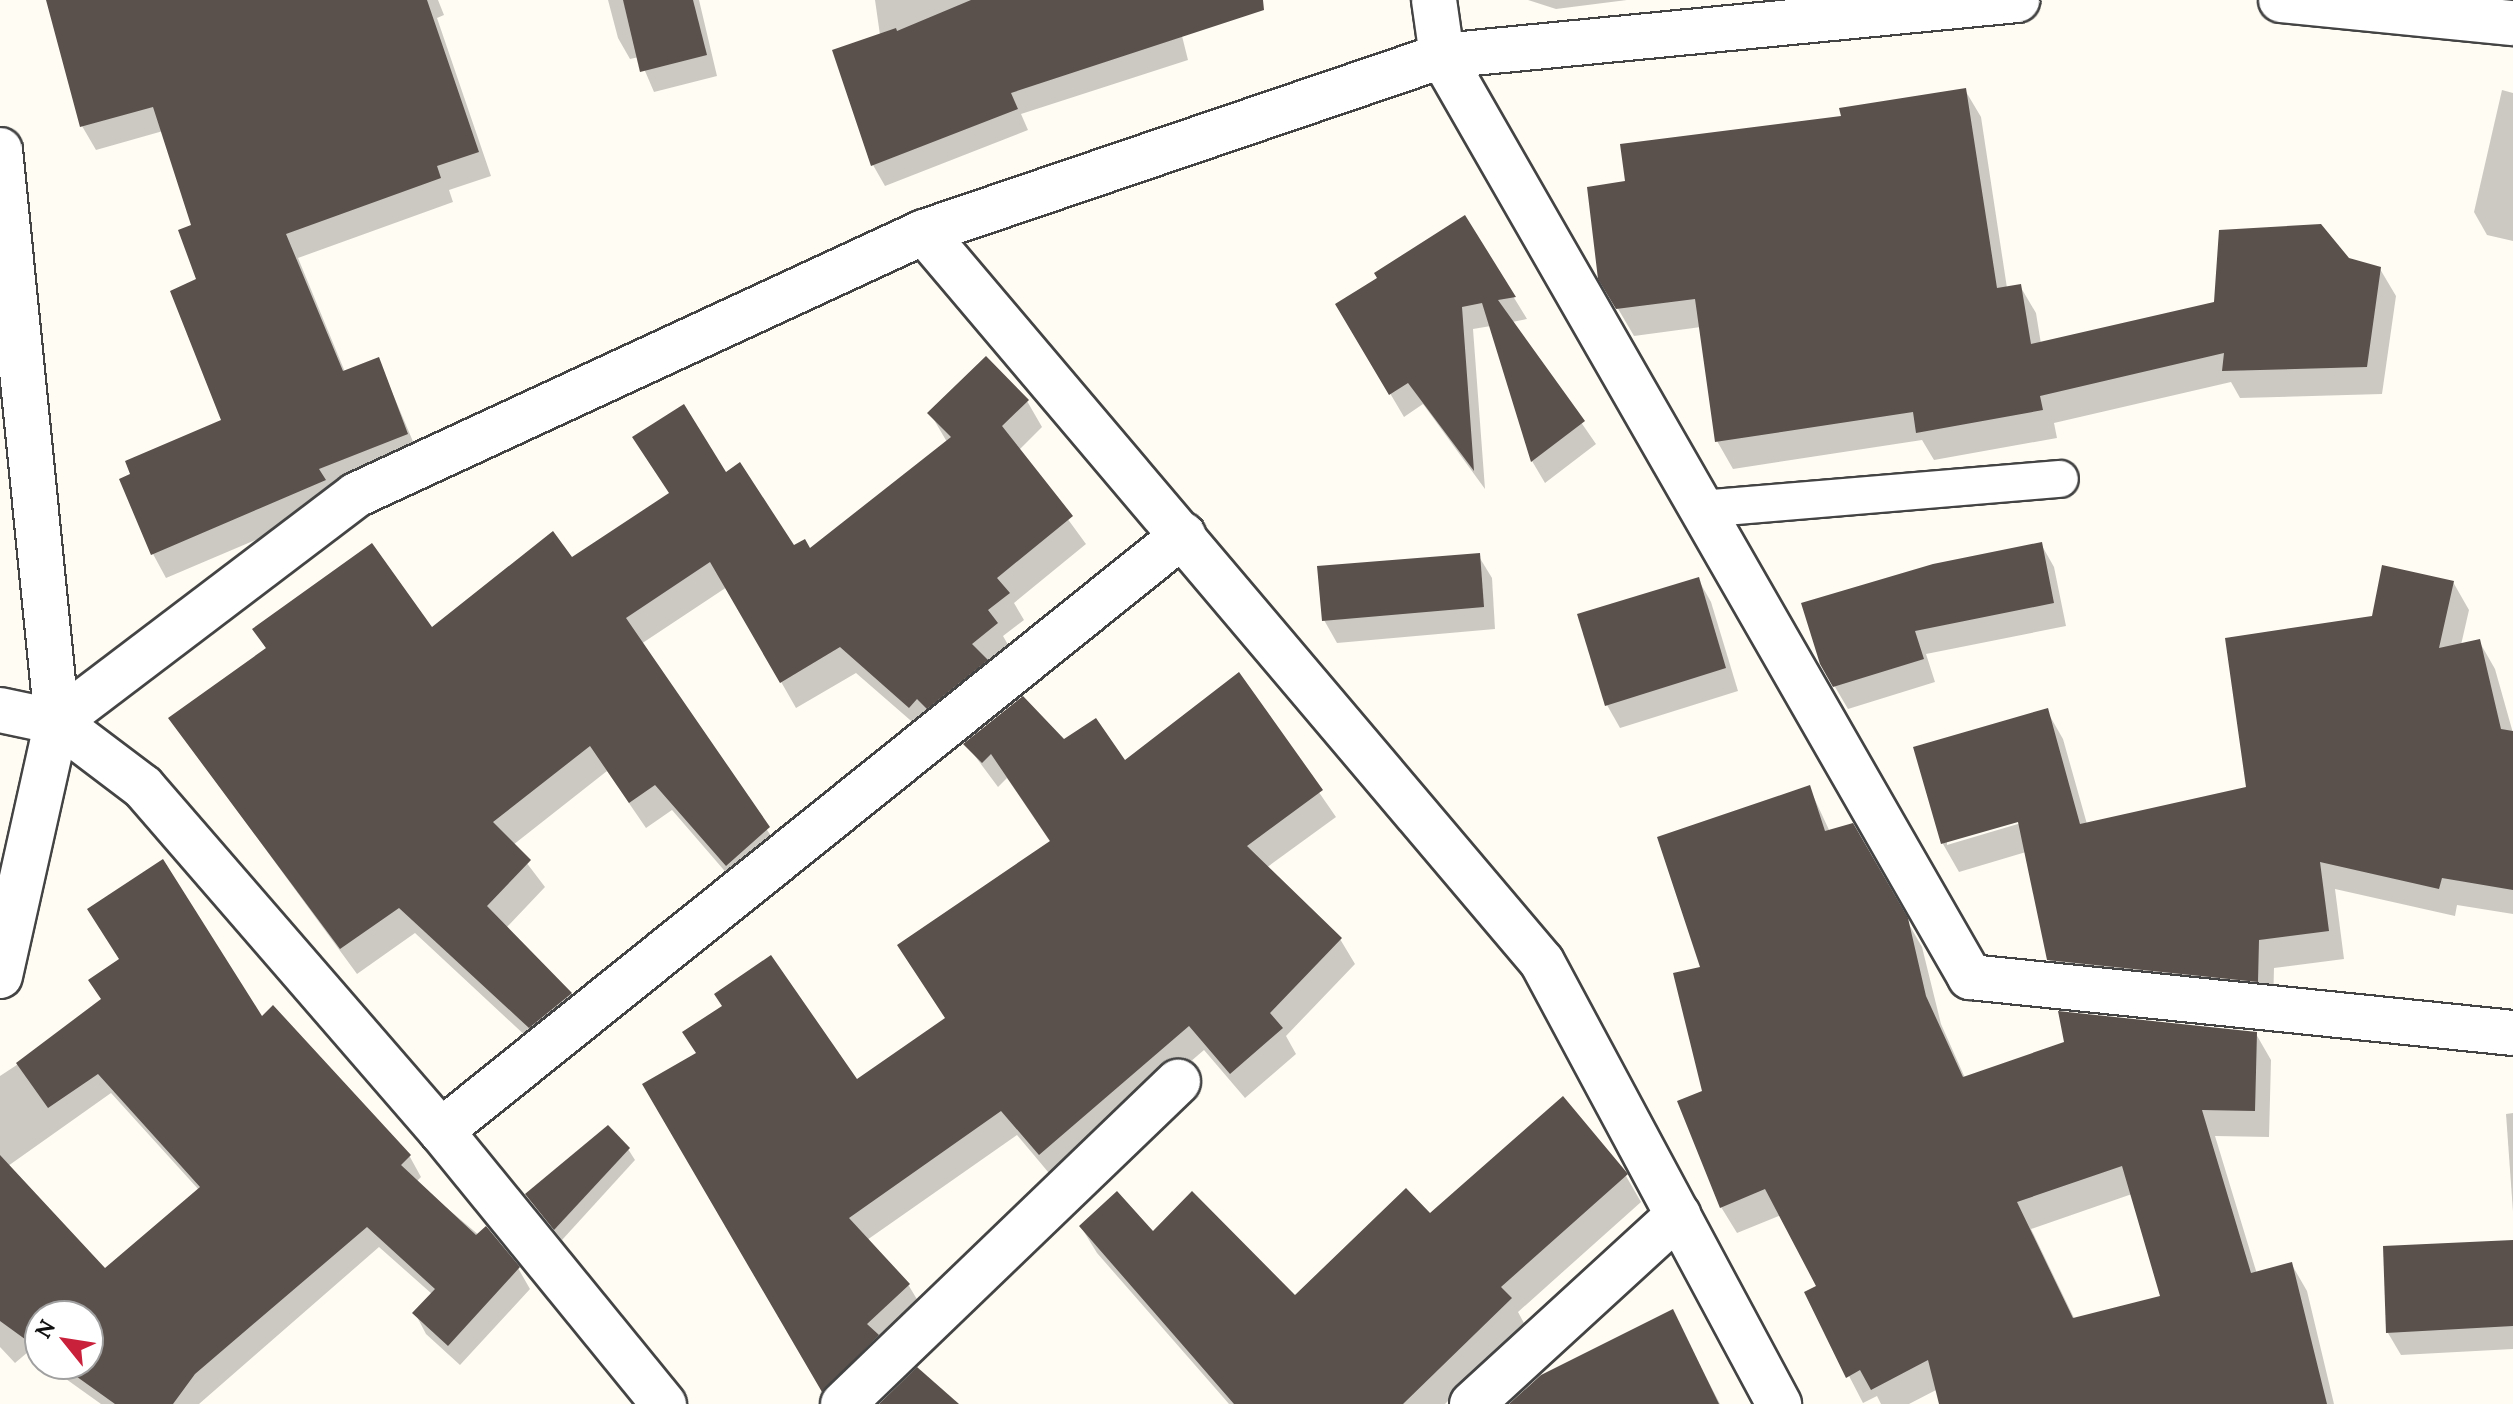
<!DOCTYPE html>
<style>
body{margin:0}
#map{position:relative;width:2513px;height:1404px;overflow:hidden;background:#fffcf4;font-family:Lora,serif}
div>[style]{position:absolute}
.shadow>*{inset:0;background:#0003}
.building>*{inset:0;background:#5a504c}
.roads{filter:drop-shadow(2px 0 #444) drop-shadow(-2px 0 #444) drop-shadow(0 2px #444) drop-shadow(0 -2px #444)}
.lane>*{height:36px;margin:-18px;padding:0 18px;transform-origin:18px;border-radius:18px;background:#fff}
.street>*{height:44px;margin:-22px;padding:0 22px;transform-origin:22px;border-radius:22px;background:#fff}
span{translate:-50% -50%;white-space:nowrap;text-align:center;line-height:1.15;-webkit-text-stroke:8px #fff;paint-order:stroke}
.north{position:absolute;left:24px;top:1300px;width:80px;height:80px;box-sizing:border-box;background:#fff;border:2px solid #a0a0a0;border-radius:50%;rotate:300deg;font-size:22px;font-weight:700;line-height:32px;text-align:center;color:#111}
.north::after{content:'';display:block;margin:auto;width:28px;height:36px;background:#c9203c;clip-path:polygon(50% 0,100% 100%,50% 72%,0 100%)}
</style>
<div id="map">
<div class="shadow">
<i style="clip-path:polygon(48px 0,438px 0,444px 15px,437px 18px,491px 176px,449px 190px,453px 202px,298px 258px,345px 372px,378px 359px,420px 458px,338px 505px,166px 578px,153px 554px,224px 422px,194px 226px,163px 131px,96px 150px,82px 126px)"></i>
<i style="clip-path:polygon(608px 0,699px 0,717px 76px,654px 92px,639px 57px,630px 59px,618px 38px)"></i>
<i style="clip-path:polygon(875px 0,1219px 0,1176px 12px,1188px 60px,1021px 114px,1028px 130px,885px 186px,873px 165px,880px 35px)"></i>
<i style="clip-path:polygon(1528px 0,1627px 0,1556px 9px)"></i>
<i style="clip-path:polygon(1965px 90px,1981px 117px,2007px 288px,2020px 286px,2036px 313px,2041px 344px,2216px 304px,2348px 260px,2380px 269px,2396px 296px,2382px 394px,2240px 398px,2231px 382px,2054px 423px,2057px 438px,1934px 460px,1922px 440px,1733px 469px,1717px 441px,1701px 327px,1634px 336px,1600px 278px,1628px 183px,1843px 118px)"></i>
<i style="clip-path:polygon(2502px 90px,2513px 93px,2513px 241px,2487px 235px,2474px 212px)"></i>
<i style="clip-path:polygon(1465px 218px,1527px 319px,1512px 322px,1596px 444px,1545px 483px,1532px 461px,1491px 326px,1473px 329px,1485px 489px,1423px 404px,1404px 417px,1338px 305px)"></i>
<i style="clip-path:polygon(1027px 401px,1042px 427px,1018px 451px,1086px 544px,1014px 603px,1024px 620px,1003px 636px,1011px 650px,925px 733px,856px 673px,796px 708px,727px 587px,641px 644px,784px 855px,742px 891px,672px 810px,646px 828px,607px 771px,513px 845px,545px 887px,506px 928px,571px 994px,586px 1020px,545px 1054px,415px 933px,357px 974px,170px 719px,267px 650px,255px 630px,431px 630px,572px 560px,725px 475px,794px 548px,809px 551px,947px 442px,930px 413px)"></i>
<i style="clip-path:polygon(2041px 544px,2054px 567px,2066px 626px,1926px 654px,1935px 682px,1848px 709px,1821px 663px)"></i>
<i style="clip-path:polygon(1478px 555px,1492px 578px,1495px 629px,1337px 643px,1324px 620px)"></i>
<i style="clip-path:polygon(1698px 579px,1711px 602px,1738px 691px,1620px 728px,1607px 705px)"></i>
<i style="clip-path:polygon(evenodd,2453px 582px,2469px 610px,2461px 645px,2479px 641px,2495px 669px,2513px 733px,2513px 914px,2457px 905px,2455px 916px,2335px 889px,2344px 959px,2274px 968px,2273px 1009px,2065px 987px,2049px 959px,2026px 852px,1959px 872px,1943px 844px,1915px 748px,2047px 711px,2063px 739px,2087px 824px,2248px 789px,2373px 618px,2453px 582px,2027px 817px,2028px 821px,1947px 845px,1947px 841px,2027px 817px)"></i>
<i style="clip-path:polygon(1238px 675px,1336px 817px,1266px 868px,1340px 939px,1355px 964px,1286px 1036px,1296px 1054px,1245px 1098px,1204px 1050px,1054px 1179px,1017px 1135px,867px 1240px,909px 1286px,924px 1311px,827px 1397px,645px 1084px,857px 1082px,946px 1019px,1051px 843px,1007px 778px,998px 787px,966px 744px,1064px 742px,1124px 763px)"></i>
<i style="clip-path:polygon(evenodd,1809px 787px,1830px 832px,1852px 825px,1922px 947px,1941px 1024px,1965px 1078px,2256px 1034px,2271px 1060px,2269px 1137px,2215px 1136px,2257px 1274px,2292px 1265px,2307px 1291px,2334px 1404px,1941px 1404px,1938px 1389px,1909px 1404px,1881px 1404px,1877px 1396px,1863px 1403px,1806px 1293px,1818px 1287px,1781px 1215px,1737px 1233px,1721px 1207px,1704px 1092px,1702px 968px,1809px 787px,2132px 1194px,2162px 1298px,2075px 1320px,2031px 1229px,2132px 1194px)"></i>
<i style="clip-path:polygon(evenodd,137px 986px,262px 1019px,273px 1008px,410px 1157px,421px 1177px,416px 1182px,518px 1268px,530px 1289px,460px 1365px,426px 1334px,415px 1313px,432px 1294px,379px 1247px,199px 1404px,101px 1404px,45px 1364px,88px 1364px,88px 1316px,40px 1316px,40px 1360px,28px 1352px,15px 1363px,0 1347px,0 1076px,137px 986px,111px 1093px,199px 1190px,105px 1271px,8px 1166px,111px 1093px)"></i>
<i style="clip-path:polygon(2513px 1113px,2513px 1212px,2506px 1114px)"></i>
<i style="clip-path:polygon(628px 1149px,635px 1160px,562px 1240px,527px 1195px)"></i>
<i style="clip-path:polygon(1626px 1176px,1641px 1202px,1518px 1312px,1525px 1325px,1445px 1404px,1229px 1404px,1097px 1253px,1081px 1227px,1153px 1234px,1295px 1298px)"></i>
<i style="clip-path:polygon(2513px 1242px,2513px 1349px,2401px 1355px,2388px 1333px)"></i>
<i style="clip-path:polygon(1672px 1312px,1720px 1404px,1543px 1404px)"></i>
</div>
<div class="building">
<i style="clip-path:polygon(46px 0,427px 0,479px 152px,437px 166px,441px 178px,286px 234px,343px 371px,379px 357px,408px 434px,319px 469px,326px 480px,151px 555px,119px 479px,130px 474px,125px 461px,221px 420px,170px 291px,196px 279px,178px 230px,191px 225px,153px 107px,80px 127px)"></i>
<i style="clip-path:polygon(623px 0,693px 0,707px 55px,640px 72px)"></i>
<i style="clip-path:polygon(971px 0,1263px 0,1264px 10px,1011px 93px,1018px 109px,871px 166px,832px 50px,896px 28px,897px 31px)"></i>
<i style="clip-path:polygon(1966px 88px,1997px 288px,2021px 284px,2031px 344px,2214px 302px,2219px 230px,2321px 224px,2349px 258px,2381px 267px,2367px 367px,2222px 371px,2224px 353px,2040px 396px,2043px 410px,1916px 433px,1913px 412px,1715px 442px,1695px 299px,1616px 309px,1598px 279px,1587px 187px,1625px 181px,1620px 144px,1841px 116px,1839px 108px)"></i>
<i style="clip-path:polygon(1465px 215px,1516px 297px,1498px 300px,1585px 421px,1531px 462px,1482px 303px,1462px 307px,1474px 471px,1408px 383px,1389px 395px,1335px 304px,1377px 278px,1374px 273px)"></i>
<i style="clip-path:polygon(986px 356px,1029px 400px,1002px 426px,1073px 516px,997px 578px,1010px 593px,988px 610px,998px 623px,972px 644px,988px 660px,927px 709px,917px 699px,909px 708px,840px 647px,780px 683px,710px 562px,626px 618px,770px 827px,726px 866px,655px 785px,629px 803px,590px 746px,493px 822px,531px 860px,487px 906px,572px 993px,529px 1028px,399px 908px,340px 949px,168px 718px,266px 648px,252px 629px,372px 543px,432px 627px,553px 531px,572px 557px,669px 493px,632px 437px,684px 404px,726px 472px,740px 462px,794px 545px,805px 539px,810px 548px,951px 437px,927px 413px)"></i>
<i style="clip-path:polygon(2042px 542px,2054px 603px,1915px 631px,1924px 659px,1833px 687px,1820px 664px,1801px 603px,1933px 564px)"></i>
<i style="clip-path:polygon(1480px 553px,1484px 607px,1322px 621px,1317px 566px)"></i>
<i style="clip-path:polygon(2382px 565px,2454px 581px,2439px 648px,2480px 639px,2501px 729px,2513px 731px,2513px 890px,2442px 878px,2439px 889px,2320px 862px,2329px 931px,2259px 940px,2258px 982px,2047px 960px,2018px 822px,1941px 844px,1913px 747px,2048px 708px,2080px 824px,2246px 787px,2225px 638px,2372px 616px)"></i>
<i style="clip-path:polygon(1699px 577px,1726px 668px,1605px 706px,1577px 614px)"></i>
<i style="clip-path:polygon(1239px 672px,1323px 790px,1247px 846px,1342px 938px,1270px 1013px,1283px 1028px,1230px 1074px,1189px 1026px,1039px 1155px,1001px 1111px,849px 1218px,910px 1284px,867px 1324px,879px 1335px,822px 1392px,642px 1084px,696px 1053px,682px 1032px,722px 1006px,714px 994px,771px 955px,857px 1079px,945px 1018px,897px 945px,1050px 841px,991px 754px,982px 763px,963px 744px,1023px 696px,1064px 739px,1096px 718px,1125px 760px)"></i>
<i style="clip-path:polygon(evenodd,1810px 785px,1825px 831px,1853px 823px,1908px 918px,1926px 996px,1963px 1077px,2064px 1042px,2058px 1011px,2257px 1032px,2255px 1111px,2202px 1110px,2251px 1273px,2292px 1262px,2327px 1404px,1939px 1404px,1928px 1360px,1871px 1390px,1860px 1370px,1846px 1378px,1804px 1292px,1816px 1286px,1765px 1189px,1720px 1208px,1677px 1101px,1702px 1091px,1673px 973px,1700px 967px,1657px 837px,1810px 785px,2122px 1166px,2160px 1296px,2073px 1318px,2017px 1202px,2122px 1166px)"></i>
<i style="clip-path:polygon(163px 859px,262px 1016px,273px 1005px,411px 1155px,401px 1165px,476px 1235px,486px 1226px,520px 1267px,448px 1346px,412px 1313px,435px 1289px,367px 1227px,195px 1374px,173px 1404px,115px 1404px,59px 1364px,88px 1364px,88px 1316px,40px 1316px,40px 1350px,0 1321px,0 1155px,105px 1268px,200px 1187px,98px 1074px,48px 1108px,16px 1063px,101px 999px,88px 980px,119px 959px,87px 909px)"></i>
<i style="clip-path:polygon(1563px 1096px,1628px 1174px,1501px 1287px,1512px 1298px,1403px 1404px,1234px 1404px,1079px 1226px,1117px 1191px,1153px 1231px,1192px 1191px,1295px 1295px,1406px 1188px,1430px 1213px)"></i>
<i style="clip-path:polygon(608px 1125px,630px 1148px,554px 1230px,525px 1194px)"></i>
<i style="clip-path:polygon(2513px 1240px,2513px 1326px,2386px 1333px,2383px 1246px)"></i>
<i style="clip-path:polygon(1673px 1309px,1719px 1404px,1509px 1404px,1541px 1375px)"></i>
<i style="clip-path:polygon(917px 1367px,959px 1404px,879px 1404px)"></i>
</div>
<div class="roads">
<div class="lane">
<i style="left:1701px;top:509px;width:360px;rotate:-4.8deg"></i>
</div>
<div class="street">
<i style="left:1434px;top:0;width:57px;rotate:81.9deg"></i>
<i style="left:1442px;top:56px;width:1062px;rotate:60.17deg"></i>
<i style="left:1970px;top:977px;width:546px;rotate:5.89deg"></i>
<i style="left:2281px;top:0;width:233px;rotate:5.7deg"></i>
<i style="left:0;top:150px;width:575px;rotate:84.31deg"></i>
<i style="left:57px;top:722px;width:108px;rotate:37.1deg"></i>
<i style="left:143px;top:787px;width:455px;rotate:49.1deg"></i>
<i style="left:441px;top:1131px;width:353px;rotate:50.8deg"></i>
<i style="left:924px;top:232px;width:956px;rotate:49.75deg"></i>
<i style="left:1542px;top:962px;width:502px;rotate:61.8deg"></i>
<i style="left:0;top:710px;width:58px;rotate:11.9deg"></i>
<i style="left:0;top:976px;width:260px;rotate:-77.4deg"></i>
<i style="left:57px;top:722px;width:375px;rotate:-37.2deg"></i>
<i style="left:356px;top:495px;width:626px;rotate:-24.85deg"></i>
<i style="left:924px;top:232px;width:547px;rotate:-18.77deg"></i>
<i style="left:1442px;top:56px;width:578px;rotate:-5.56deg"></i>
<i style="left:441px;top:1131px;width:952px;rotate:-38.77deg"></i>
<i style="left:843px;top:1404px;width:465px;rotate:-43.9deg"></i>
<i style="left:1472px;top:1404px;width:280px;rotate:-42.5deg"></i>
</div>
</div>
<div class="north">N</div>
</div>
